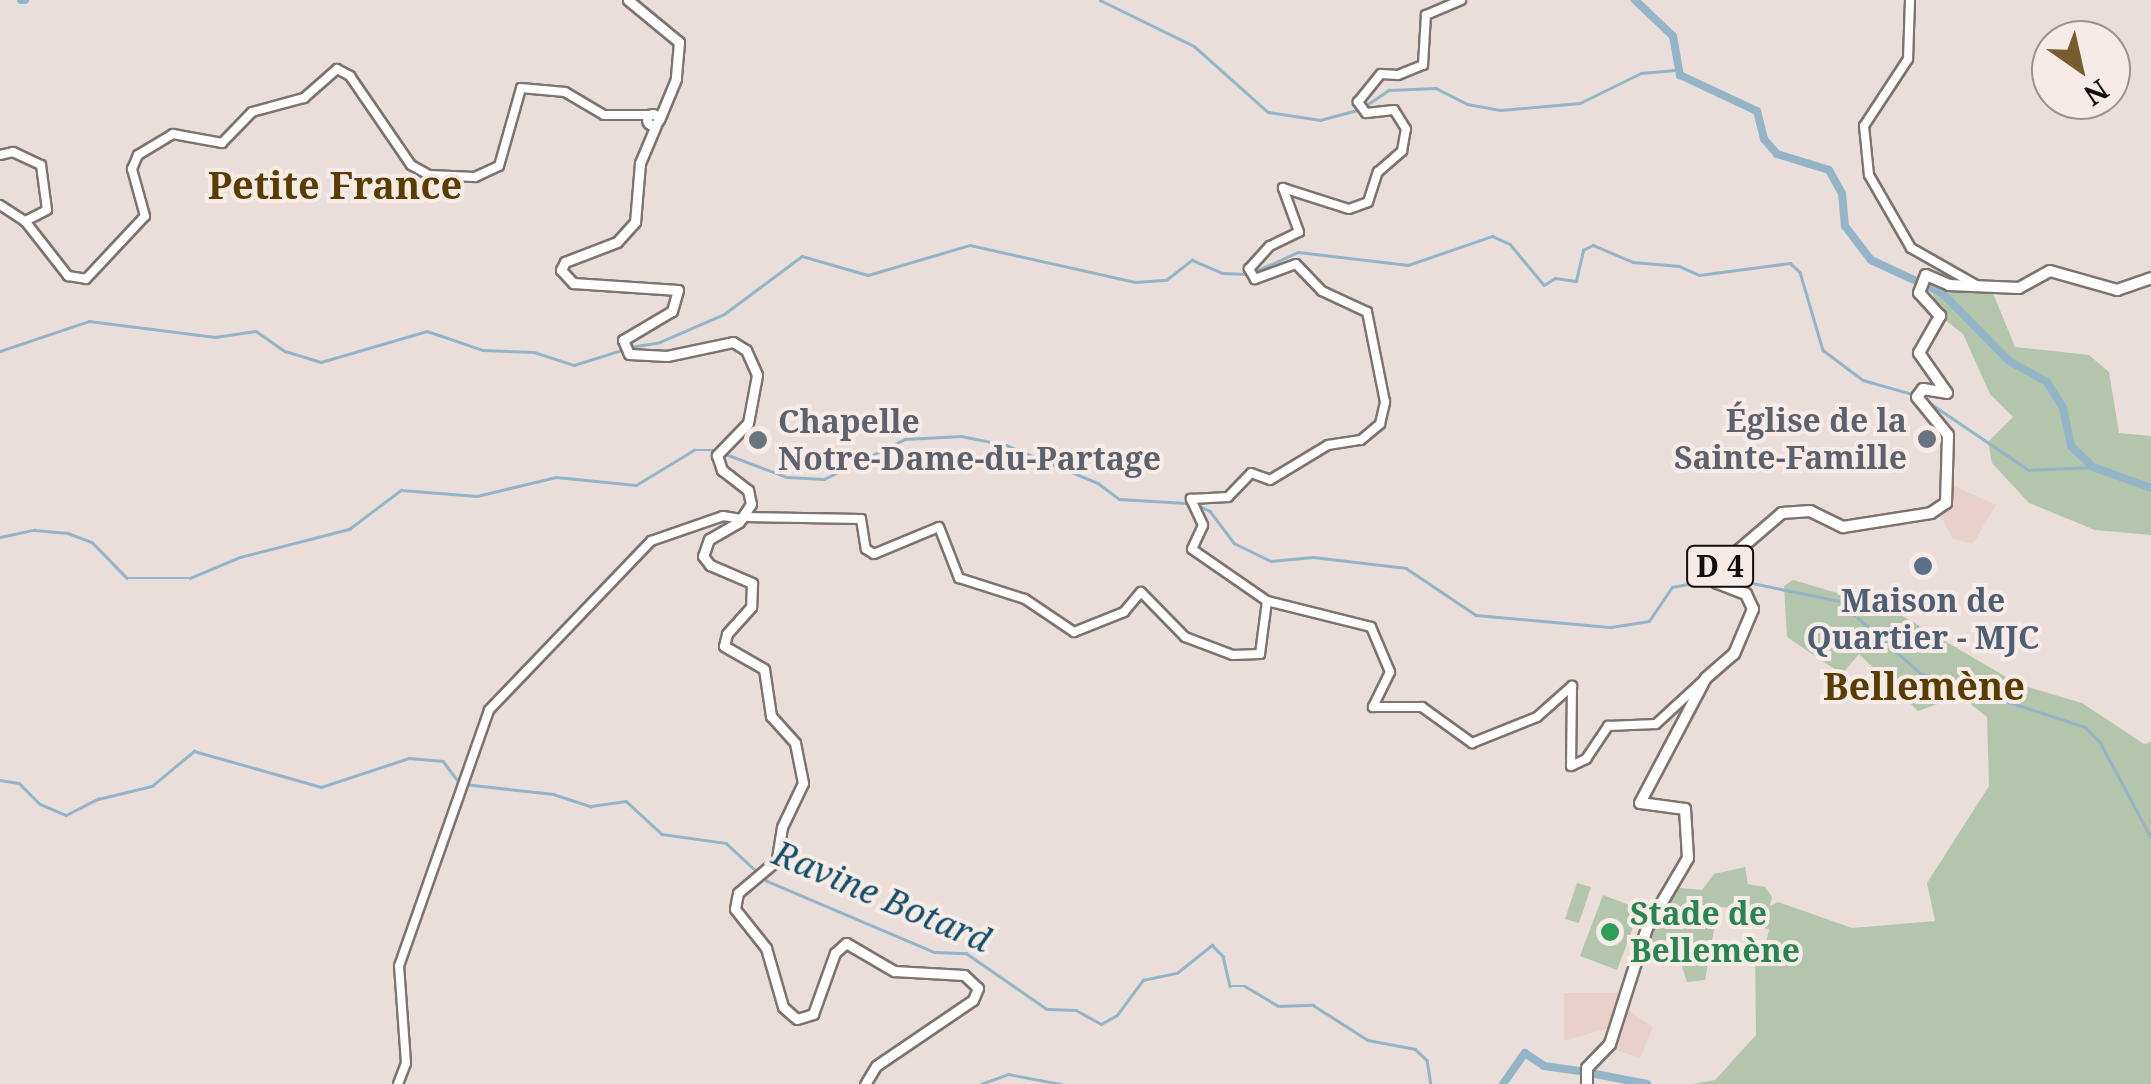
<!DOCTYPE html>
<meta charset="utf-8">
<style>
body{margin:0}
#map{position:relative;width:2151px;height:1084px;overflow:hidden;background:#eadeda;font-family:"Noto Serif",serif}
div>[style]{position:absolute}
.education>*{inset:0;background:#ead0cc}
.green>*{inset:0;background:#b3c6ab}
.stream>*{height:2.5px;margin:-1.25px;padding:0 1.25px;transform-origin:1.25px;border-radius:1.25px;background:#94b5c7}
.river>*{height:8px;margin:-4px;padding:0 4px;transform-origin:4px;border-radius:4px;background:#94b5c7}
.roads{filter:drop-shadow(2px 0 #7d736f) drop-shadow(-2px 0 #7d736f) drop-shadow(0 2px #7d736f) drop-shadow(0 -2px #7d736f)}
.tertiary>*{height:8px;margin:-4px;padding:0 4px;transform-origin:4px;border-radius:4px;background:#fff}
.secondary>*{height:9px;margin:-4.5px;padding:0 4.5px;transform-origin:4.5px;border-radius:4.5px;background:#fff}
.secondary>.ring{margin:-4.5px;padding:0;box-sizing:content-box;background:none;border:9px solid #fff;border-radius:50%}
.primary>*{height:10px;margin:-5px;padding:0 5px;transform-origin:5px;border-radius:5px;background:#fff}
.dots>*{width:28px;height:28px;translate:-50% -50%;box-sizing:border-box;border:5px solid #f7ebe7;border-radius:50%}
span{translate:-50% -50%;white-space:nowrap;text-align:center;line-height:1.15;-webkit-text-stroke:8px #f7ebe7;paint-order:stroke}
.shield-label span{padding:2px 8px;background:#f7ebe7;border:2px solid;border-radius:8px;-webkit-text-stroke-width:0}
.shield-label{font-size:30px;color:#110d0c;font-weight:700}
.worship-label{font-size:32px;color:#5b616d;font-weight:700}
.right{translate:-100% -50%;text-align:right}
.left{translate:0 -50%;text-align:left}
.service-label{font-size:32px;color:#4e5e75;font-weight:700}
.leisure-label{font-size:32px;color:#27864d;font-weight:700}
.water-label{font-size:35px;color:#0f4e68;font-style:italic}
.quarter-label{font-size:38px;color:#593c00;font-weight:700}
.north{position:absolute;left:2031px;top:20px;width:100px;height:100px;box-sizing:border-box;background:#f7ebe7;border:2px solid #9b928f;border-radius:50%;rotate:146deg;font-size:28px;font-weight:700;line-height:40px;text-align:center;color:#110d0c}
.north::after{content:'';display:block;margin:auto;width:35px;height:45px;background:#775c2f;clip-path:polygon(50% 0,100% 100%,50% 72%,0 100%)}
</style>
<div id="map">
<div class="education">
<i style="clip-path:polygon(1952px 485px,1996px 505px,1973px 544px,1953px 539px,1938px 511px)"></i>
<i style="clip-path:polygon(1564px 993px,1623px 993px,1613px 1027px,1564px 1041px)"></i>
<i style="clip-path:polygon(1625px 1008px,1653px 1027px,1640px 1058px,1612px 1049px)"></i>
</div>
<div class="green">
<i style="clip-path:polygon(1931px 288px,1993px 293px,2015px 347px,2089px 355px,2109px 372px,2119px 433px,2151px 436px,2151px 535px,2095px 530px,2029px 503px,1992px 463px,1988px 442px,2013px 417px,1990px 394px,1963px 334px,1940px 316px)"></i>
<i style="clip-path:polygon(1793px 580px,1889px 608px,2018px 684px,2082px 703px,2144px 744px,2151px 742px,2151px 1084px,1693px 1084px,1715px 1080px,1756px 1035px,1755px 948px,1765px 949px,1769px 929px,1758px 927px,1761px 910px,1718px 907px,1705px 980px,1687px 982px,1676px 948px,1640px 945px,1672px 887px,1702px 890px,1714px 874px,1745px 867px,1748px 884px,1765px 887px,1772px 897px,1770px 906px,1778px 902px,1852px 928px,1935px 921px,1927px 883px,1989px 786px,1987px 717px,1960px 696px,1918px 711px,1859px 654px,1842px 674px,1787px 637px,1784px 586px)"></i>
<i style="clip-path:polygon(1577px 883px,1591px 887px,1579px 923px,1565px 919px)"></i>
<i style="clip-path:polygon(1603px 895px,1640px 909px,1617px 970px,1580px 956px)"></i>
</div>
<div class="stream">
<i style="left:1100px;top:0;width:105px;rotate:26.1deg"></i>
<i style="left:1194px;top:46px;width:99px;rotate:41.7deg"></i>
<i style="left:1268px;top:112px;width:53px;rotate:8.7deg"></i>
<i style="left:1320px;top:120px;width:39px;rotate:-15deg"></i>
<i style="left:1365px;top:106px;width:29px;rotate:-34deg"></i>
<i style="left:1389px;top:90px;width:47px;rotate:-2.4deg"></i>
<i style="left:1436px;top:88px;width:35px;rotate:27deg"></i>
<i style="left:1467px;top:104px;width:35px;rotate:10deg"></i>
<i style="left:1501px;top:110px;width:79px;rotate:-5.1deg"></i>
<i style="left:1580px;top:103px;width:68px;rotate:-26.2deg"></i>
<i style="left:1641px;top:73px;width:34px;rotate:-5deg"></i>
<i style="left:1256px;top:271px;width:46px;rotate:-24.3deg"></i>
<i style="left:1298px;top:252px;width:111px;rotate:6.7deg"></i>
<i style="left:1408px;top:265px;width:89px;rotate:-19deg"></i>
<i style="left:1492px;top:236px;width:20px;rotate:24deg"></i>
<i style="left:1510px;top:244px;width:53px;rotate:50.3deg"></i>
<i style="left:1544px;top:285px;width:13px;rotate:-32deg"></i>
<i style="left:1555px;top:278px;width:21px;rotate:8deg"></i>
<i style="left:1576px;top:281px;width:32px;rotate:-77deg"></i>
<i style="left:1583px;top:250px;width:11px;rotate:-27deg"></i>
<i style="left:1593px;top:245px;width:43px;rotate:23deg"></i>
<i style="left:1633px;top:262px;width:46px;rotate:5deg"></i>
<i style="left:1679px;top:266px;width:22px;rotate:24deg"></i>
<i style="left:1699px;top:275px;width:92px;rotate:-7.5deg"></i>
<i style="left:1790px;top:263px;width:13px;rotate:42deg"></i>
<i style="left:1800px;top:272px;width:81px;rotate:73.6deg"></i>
<i style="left:1823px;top:350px;width:50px;rotate:36.9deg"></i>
<i style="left:1863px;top:380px;width:51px;rotate:15.9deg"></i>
<i style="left:630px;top:347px;width:30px;rotate:-9deg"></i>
<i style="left:660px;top:342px;width:70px;rotate:-23.6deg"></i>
<i style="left:724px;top:314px;width:97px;rotate:-36.6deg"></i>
<i style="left:802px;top:256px;width:69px;rotate:16.1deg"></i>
<i style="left:868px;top:275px;width:106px;rotate:-16.4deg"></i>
<i style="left:970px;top:245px;width:169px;rotate:12.6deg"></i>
<i style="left:1135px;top:282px;width:31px;rotate:-4deg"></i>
<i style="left:1166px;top:280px;width:33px;rotate:-38deg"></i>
<i style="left:1192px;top:260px;width:33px;rotate:23deg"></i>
<i style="left:1222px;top:273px;width:27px;rotate:2deg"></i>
<i style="left:0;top:351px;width:94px;rotate:-18.6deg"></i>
<i style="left:89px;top:321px;width:127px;rotate:7.2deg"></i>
<i style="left:215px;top:337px;width:41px;rotate:-8.3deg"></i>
<i style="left:256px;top:331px;width:35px;rotate:35deg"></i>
<i style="left:285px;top:351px;width:38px;rotate:17deg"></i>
<i style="left:321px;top:362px;width:110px;rotate:-16.3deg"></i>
<i style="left:427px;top:331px;width:59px;rotate:18.7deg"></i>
<i style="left:483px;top:350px;width:51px;rotate:2.2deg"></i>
<i style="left:534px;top:352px;width:42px;rotate:18deg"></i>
<i style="left:574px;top:365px;width:50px;rotate:-17.4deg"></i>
<i style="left:1924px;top:399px;width:127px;rotate:34.1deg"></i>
<i style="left:2029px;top:470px;width:64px;rotate:-2.7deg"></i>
<i style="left:723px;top:453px;width:68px;rotate:20.6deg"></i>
<i style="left:787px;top:477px;width:37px;rotate:3deg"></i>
<i style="left:824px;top:479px;width:90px;rotate:-26.3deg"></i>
<i style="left:905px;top:439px;width:56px;rotate:-3.1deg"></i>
<i style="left:961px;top:436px;width:46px;rotate:11.3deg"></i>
<i style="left:1006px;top:445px;width:100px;rotate:22.4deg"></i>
<i style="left:1098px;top:483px;width:26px;rotate:37deg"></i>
<i style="left:1119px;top:499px;width:67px;rotate:3.4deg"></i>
<i style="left:1195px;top:504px;width:17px;rotate:25deg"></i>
<i style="left:1210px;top:511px;width:40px;rotate:53deg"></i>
<i style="left:1234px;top:543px;width:41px;rotate:25.9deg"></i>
<i style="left:1271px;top:561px;width:42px;rotate:-5.4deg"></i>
<i style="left:1313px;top:557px;width:94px;rotate:6.7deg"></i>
<i style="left:1406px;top:568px;width:84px;rotate:33.9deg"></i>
<i style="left:1476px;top:615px;width:136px;rotate:5.1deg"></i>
<i style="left:1611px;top:627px;width:38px;rotate:-9deg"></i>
<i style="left:1649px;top:621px;width:41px;rotate:-55.9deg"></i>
<i style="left:1672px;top:587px;width:44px;rotate:-10.5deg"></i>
<i style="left:0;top:537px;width:35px;rotate:-12deg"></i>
<i style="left:34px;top:530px;width:34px;rotate:5deg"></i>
<i style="left:68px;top:533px;width:26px;rotate:21deg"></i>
<i style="left:92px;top:542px;width:50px;rotate:45.8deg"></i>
<i style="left:127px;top:578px;width:63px"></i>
<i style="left:190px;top:578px;width:54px;rotate:-22.8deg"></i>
<i style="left:240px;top:557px;width:113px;rotate:-14.4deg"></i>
<i style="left:349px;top:529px;width:65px;rotate:-36.9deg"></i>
<i style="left:401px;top:490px;width:76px;rotate:4.5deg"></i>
<i style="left:477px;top:496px;width:81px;rotate:-13.5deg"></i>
<i style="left:556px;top:477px;width:80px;rotate:5.7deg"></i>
<i style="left:636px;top:485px;width:68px;rotate:-31.1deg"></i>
<i style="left:694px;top:450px;width:22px"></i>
<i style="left:1723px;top:577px;width:118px;rotate:11.7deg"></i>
<i style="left:1839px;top:601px;width:108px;rotate:41.6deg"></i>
<i style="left:1920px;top:673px;width:174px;rotate:18.1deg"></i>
<i style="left:2085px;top:727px;width:21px;rotate:45deg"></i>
<i style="left:2100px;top:742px;width:108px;rotate:61.8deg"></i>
<i style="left:0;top:780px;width:19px;rotate:9deg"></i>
<i style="left:19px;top:783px;width:30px;rotate:45deg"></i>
<i style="left:40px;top:804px;width:28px;rotate:23deg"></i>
<i style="left:66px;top:815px;width:36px;rotate:-27deg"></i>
<i style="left:98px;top:799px;width:56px;rotate:-13.5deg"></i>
<i style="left:152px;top:786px;width:55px;rotate:-39.8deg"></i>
<i style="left:194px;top:751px;width:132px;rotate:15.8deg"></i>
<i style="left:321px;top:787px;width:93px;rotate:-18.2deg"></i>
<i style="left:409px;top:758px;width:34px;rotate:5deg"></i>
<i style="left:443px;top:761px;width:25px;rotate:53deg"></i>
<i style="left:464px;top:784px;width:90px;rotate:6.4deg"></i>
<i style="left:553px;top:794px;width:40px;rotate:18deg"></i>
<i style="left:591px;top:806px;width:35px;rotate:-8deg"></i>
<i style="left:626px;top:801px;width:49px;rotate:42.5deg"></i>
<i style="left:662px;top:834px;width:65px;rotate:8deg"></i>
<i style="left:726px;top:843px;width:56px;rotate:42.8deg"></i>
<i style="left:767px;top:881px;width:181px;rotate:23deg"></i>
<i style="left:934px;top:952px;width:32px;rotate:2deg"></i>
<i style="left:966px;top:953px;width:98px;rotate:34.7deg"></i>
<i style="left:1047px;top:1009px;width:29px;rotate:2deg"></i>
<i style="left:1076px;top:1010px;width:29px;rotate:29deg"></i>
<i style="left:1101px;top:1024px;width:18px;rotate:-29deg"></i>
<i style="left:1117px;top:1015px;width:44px;rotate:-53.4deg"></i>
<i style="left:1143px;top:980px;width:35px;rotate:-12deg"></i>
<i style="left:1177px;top:973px;width:45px;rotate:-38.7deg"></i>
<i style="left:1212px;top:945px;width:16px;rotate:45deg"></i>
<i style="left:1223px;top:956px;width:31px;rotate:77deg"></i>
<i style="left:1230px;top:986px;width:15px"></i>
<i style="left:1245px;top:986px;width:39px;rotate:31deg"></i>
<i style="left:1278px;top:1006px;width:35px;rotate:-2deg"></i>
<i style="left:1313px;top:1005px;width:65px;rotate:32.5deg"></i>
<i style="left:1368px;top:1040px;width:48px;rotate:10.8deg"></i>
<i style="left:1415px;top:1049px;width:16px;rotate:43deg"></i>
<i style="left:1427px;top:1060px;width:24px;rotate:81deg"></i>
<i style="left:981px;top:1084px;width:29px;rotate:-20deg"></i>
<i style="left:1008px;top:1074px;width:54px;rotate:10.7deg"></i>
</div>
<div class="river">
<i style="left:21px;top:0;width:4px"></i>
<i style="left:1635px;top:0;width:52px;rotate:43.5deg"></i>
<i style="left:1673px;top:36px;width:40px;rotate:80deg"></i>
<i style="left:1680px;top:75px;width:85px;rotate:25.1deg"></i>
<i style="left:1757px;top:111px;width:29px;rotate:76deg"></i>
<i style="left:1764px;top:139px;width:20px;rotate:49deg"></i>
<i style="left:1777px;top:154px;width:54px;rotate:17.1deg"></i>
<i style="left:1829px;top:170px;width:26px;rotate:61deg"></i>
<i style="left:1842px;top:193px;width:33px;rotate:85deg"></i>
<i style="left:1845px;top:226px;width:43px;rotate:52.6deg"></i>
<i style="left:1871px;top:260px;width:78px;rotate:24.9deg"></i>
<i style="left:1942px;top:293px;width:95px;rotate:45.4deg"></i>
<i style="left:2009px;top:361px;width:43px;rotate:28.9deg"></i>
<i style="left:2047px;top:382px;width:31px;rotate:58deg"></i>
<i style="left:2063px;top:408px;width:39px;rotate:78deg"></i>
<i style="left:2071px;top:446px;width:30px;rotate:44deg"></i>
<i style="left:2093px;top:467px;width:62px;rotate:19.9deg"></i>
<i style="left:1590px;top:1073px;width:58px;rotate:10.9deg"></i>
<i style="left:1503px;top:1084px;width:38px;rotate:-55deg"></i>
<i style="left:1525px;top:1053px;width:23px;rotate:34deg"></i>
<i style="left:1544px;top:1066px;width:36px;rotate:8deg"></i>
</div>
<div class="roads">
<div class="tertiary">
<i style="left:1910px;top:0;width:59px;rotate:91.9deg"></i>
<i style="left:1908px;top:59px;width:80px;rotate:123.3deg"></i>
<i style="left:1864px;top:126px;width:49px;rotate:84.2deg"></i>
<i style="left:1869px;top:175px;width:84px;rotate:60.1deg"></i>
<i style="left:1911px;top:248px;width:75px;rotate:29.6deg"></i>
<i style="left:0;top:155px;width:13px;rotate:-13deg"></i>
<i style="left:13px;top:152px;width:31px;rotate:25deg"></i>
<i style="left:41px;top:165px;width:45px;rotate:82.4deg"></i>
<i style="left:47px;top:210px;width:25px;rotate:153deg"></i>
<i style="left:0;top:205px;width:30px;rotate:33deg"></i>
<i style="left:25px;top:221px;width:70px;rotate:52deg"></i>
<i style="left:68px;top:276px;width:18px;rotate:9deg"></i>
<i style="left:86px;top:279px;width:86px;rotate:-46.9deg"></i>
<i style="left:145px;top:216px;width:49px;rotate:-105.5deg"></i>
<i style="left:132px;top:169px;width:15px;rotate:-67deg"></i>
<i style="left:138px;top:155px;width:41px;rotate:-31deg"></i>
<i style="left:173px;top:134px;width:50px;rotate:10.4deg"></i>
<i style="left:222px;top:143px;width:43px;rotate:-45.9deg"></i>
<i style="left:252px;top:112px;width:54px;rotate:-15.1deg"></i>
<i style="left:304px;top:98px;width:44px;rotate:-41.3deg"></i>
<i style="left:337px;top:69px;width:15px;rotate:28deg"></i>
<i style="left:350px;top:76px;width:108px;rotate:55.6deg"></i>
<i style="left:411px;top:165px;width:21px;rotate:29deg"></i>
<i style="left:429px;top:175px;width:46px;rotate:2.5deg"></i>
<i style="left:475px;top:177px;width:26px;rotate:-25deg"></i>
<i style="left:499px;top:166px;width:81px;rotate:-74.2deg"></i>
<i style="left:521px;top:88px;width:44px;rotate:5.2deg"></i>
<i style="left:565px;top:92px;width:45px;rotate:30.5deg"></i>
<i style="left:604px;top:115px;width:46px"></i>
<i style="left:744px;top:517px;width:117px;rotate:1deg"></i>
<i style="left:861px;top:519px;width:30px;rotate:81deg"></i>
<i style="left:866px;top:549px;width:9px;rotate:32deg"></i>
<i style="left:874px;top:554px;width:70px;rotate:-22.6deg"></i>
<i style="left:939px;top:527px;width:55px;rotate:68.6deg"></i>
<i style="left:959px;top:578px;width:69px;rotate:17.7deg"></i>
<i style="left:1025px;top:599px;width:59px;rotate:34deg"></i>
<i style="left:1074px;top:632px;width:54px;rotate:-21.8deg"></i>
<i style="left:1124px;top:612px;width:26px;rotate:-50deg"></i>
<i style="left:1141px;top:592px;width:63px;rotate:45.6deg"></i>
<i style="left:1185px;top:637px;width:51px;rotate:20.6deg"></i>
<i style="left:1233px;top:655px;width:27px;rotate:-2deg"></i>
<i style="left:1260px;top:654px;width:53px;rotate:-82.5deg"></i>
<i style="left:1267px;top:601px;width:91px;rotate:-145.3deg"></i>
<i style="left:1192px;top:549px;width:26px;rotate:-65deg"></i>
<i style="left:1203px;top:525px;width:29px;rotate:-115deg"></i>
<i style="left:1191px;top:499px;width:37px;rotate:-3deg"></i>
<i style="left:1228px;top:497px;width:33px;rotate:-46deg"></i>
<i style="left:1251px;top:473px;width:20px;rotate:20deg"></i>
<i style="left:1270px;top:480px;width:68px;rotate:-31.1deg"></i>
<i style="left:1328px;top:445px;width:33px;rotate:-9deg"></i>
<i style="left:1361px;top:440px;width:25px;rotate:-40deg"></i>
<i style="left:1380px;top:424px;width:23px;rotate:-77deg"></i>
<i style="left:1385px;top:402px;width:92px;rotate:-101.3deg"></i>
<i style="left:1367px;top:312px;width:50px;rotate:-155deg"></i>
<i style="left:1322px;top:291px;width:37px;rotate:-134deg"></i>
<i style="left:1296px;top:264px;width:44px;rotate:159.9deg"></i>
<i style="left:1255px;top:279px;width:12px;rotate:-121deg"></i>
<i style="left:1249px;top:269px;width:31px;rotate:-48deg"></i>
<i style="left:1270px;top:246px;width:32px;rotate:-26deg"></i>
<i style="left:1299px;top:232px;width:47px;rotate:-110deg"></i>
<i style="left:1283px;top:188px;width:69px;rotate:17.7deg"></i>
<i style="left:1349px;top:209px;width:20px;rotate:-20deg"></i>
<i style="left:1368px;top:202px;width:32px;rotate:-72deg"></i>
<i style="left:1378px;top:172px;width:32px;rotate:-41deg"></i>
<i style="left:1402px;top:151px;width:22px;rotate:-80deg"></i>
<i style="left:1406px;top:129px;width:22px;rotate:-122deg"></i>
<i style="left:1394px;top:110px;width:28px;rotate:174deg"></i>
<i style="left:1366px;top:113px;width:14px;rotate:-126deg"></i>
<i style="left:1358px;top:102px;width:36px;rotate:-51deg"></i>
<i style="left:1381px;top:74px;width:17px;rotate:3deg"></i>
<i style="left:1398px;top:75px;width:27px;rotate:-22deg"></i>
<i style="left:1423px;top:65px;width:50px;rotate:-86.6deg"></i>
<i style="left:1426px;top:15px;width:38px;rotate:-23deg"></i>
<i style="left:1267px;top:601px;width:107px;rotate:14deg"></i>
<i style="left:1371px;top:627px;width:49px;rotate:67.1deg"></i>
<i style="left:1390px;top:672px;width:39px;rotate:116deg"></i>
<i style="left:1373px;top:707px;width:49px"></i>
<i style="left:1422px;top:707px;width:62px;rotate:35.8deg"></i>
<i style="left:1472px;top:743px;width:70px;rotate:-21.8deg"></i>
<i style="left:1537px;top:717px;width:47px;rotate:-41.5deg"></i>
<i style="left:1572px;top:686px;width:80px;rotate:90.7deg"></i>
<i style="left:1571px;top:766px;width:17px;rotate:-25deg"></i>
<i style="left:1586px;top:759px;width:40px;rotate:-56deg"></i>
<i style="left:1608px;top:726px;width:48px;rotate:-2.4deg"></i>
<i style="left:1656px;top:724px;width:68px;rotate:-42.6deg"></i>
<i style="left:398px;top:1084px;width:22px;rotate:-69deg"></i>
<i style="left:406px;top:1063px;width:97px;rotate:-94.1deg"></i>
<i style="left:399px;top:966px;width:271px;rotate:-70.6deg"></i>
<i style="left:489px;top:710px;width:234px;rotate:-46.2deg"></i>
<i style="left:651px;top:541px;width:76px;rotate:-19.1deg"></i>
<i style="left:723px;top:516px;width:20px;rotate:9deg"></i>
</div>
<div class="secondary">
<i style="left:628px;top:0;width:66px;rotate:39.5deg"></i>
<i style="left:679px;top:42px;width:37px;rotate:95deg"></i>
<i style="left:676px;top:79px;width:44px;rotate:112.5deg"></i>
<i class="ring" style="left:647.5px;top:114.5px;width:2px;height:2px"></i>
<i style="left:656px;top:125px;width:41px;rotate:112.8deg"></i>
<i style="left:640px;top:163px;width:59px;rotate:94.8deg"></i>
<i style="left:635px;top:222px;width:27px;rotate:132deg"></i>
<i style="left:617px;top:242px;width:56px;rotate:159deg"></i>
<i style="left:565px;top:262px;width:9px;rotate:117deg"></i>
<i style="left:561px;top:270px;width:18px;rotate:47deg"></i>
<i style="left:573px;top:283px;width:105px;rotate:3.8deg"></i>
<i style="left:678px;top:290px;width:22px;rotate:106deg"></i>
<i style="left:672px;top:311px;width:57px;rotate:149.4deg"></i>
<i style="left:623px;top:340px;width:15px;rotate:67deg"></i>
<i style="left:629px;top:354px;width:38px;rotate:3deg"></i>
<i style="left:667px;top:356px;width:67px;rotate:-12deg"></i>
<i style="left:733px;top:342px;width:15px;rotate:32deg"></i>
<i style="left:746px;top:350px;width:27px;rotate:66deg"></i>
<i style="left:757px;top:375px;width:49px;rotate:100.6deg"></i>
<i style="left:748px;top:423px;width:45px;rotate:134.1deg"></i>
<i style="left:717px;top:455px;width:16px;rotate:72deg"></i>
<i style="left:722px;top:470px;width:33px;rotate:38deg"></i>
<i style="left:748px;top:490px;width:14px;rotate:78deg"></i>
<i style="left:751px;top:504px;width:22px;rotate:124deg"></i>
<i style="left:739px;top:522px;width:34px;rotate:150deg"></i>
<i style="left:709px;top:539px;width:18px;rotate:109deg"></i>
<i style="left:703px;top:556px;width:11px;rotate:52deg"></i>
<i style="left:710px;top:565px;width:46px;rotate:23.2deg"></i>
<i style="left:752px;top:583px;width:24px;rotate:92deg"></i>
<i style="left:751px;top:607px;width:36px;rotate:132deg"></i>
<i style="left:727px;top:634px;width:12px;rotate:104deg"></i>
<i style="left:724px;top:646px;width:46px;rotate:29.9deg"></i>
<i style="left:764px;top:669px;width:48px;rotate:81.5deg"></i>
<i style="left:771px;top:716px;width:36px;rotate:48deg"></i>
<i style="left:795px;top:743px;width:41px;rotate:78.7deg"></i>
<i style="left:803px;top:783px;width:49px;rotate:115.5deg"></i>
<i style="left:782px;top:827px;width:33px;rotate:99deg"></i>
<i style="left:777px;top:860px;width:51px;rotate:139.8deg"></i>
<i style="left:738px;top:893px;width:16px;rotate:101deg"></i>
<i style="left:735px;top:909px;width:50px;rotate:51.5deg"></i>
<i style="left:766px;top:948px;width:61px;rotate:73.9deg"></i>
<i style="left:783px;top:1007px;width:18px;rotate:41deg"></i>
<i style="left:797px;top:1019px;width:17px;rotate:-17deg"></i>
<i style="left:813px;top:1014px;width:65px;rotate:-70.2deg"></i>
<i style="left:835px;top:953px;width:15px;rotate:-42deg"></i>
<i style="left:846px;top:943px;width:56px;rotate:30.3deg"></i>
<i style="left:894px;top:971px;width:70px;rotate:3.3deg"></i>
<i style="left:964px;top:975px;width:19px;rotate:43deg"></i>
<i style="left:978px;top:988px;width:13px;rotate:113deg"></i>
<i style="left:973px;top:1000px;width:117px;rotate:145.8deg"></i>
<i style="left:876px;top:1066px;width:21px;rotate:121deg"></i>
</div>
<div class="primary">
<i style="left:1587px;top:1084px;width:16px;rotate:-90deg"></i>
<i style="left:1587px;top:1068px;width:33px;rotate:-46deg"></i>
<i style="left:1610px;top:1044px;width:122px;rotate:-72.3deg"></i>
<i style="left:1647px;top:928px;width:81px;rotate:-59.6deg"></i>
<i style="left:1688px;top:858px;width:49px;rotate:-93.5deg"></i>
<i style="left:1685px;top:809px;width:45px;rotate:-172.4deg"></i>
<i style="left:1640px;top:803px;width:141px;rotate:-62.2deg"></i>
<i style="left:1706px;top:678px;width:37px;rotate:-41deg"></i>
<i style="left:1734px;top:654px;width:49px;rotate:-67.1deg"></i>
<i style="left:1753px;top:609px;width:17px;rotate:-115deg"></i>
<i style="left:1746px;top:594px;width:31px;rotate:-159deg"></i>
<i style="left:1717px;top:583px;width:16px;rotate:-83deg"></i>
<i style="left:1719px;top:567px;width:83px;rotate:-40.6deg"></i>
<i style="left:1782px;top:513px;width:28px;rotate:-4deg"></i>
<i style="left:1810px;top:511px;width:37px;rotate:26deg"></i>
<i style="left:1843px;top:527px;width:89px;rotate:-9deg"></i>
<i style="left:1931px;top:513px;width:18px;rotate:-34deg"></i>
<i style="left:1946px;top:503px;width:68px;rotate:-88.3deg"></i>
<i style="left:1948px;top:435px;width:49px;rotate:-129.2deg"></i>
<i style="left:1917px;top:397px;width:10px;rotate:-53deg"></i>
<i style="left:1923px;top:389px;width:24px;rotate:9deg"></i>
<i style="left:1947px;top:393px;width:49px;rotate:-125deg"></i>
<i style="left:1919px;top:353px;width:43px;rotate:-60.4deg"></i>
<i style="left:1940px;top:316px;width:31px;rotate:-132deg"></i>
<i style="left:1919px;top:293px;width:19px;rotate:-69deg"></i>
<i style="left:1926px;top:275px;width:25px;rotate:23deg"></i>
<i style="left:1949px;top:285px;width:70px;rotate:2.5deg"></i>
<i style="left:2019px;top:288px;width:35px;rotate:-29deg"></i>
<i style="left:2050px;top:271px;width:70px;rotate:15.8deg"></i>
<i style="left:2117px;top:290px;width:36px;rotate:-19deg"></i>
</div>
</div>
<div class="dots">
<i style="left:1927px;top:439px;background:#6b7280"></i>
<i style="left:758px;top:440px;background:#6b7280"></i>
<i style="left:1923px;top:566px;background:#5c6f8a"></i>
<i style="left:1610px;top:932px;background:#2e9e5b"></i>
</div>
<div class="shield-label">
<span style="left:1720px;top:566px">D 4</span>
</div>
<div class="worship-label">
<span class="right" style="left:1907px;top:439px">Église de la<br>Sainte-Famille</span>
<span class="left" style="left:778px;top:440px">Chapelle<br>Notre-Dame-du-Partage</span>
</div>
<div class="service-label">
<span style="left:1923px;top:619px">Maison de<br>Quartier - MJC</span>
</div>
<div class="leisure-label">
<span class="left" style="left:1630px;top:932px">Stade de<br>Bellemène</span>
</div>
<div class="water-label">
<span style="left:882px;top:896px;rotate:23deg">Ravine Botard</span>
</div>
<div class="quarter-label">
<span style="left:335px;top:185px">Petite France</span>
<span style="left:1924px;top:686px">Bellemène</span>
</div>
<div class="north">N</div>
</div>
